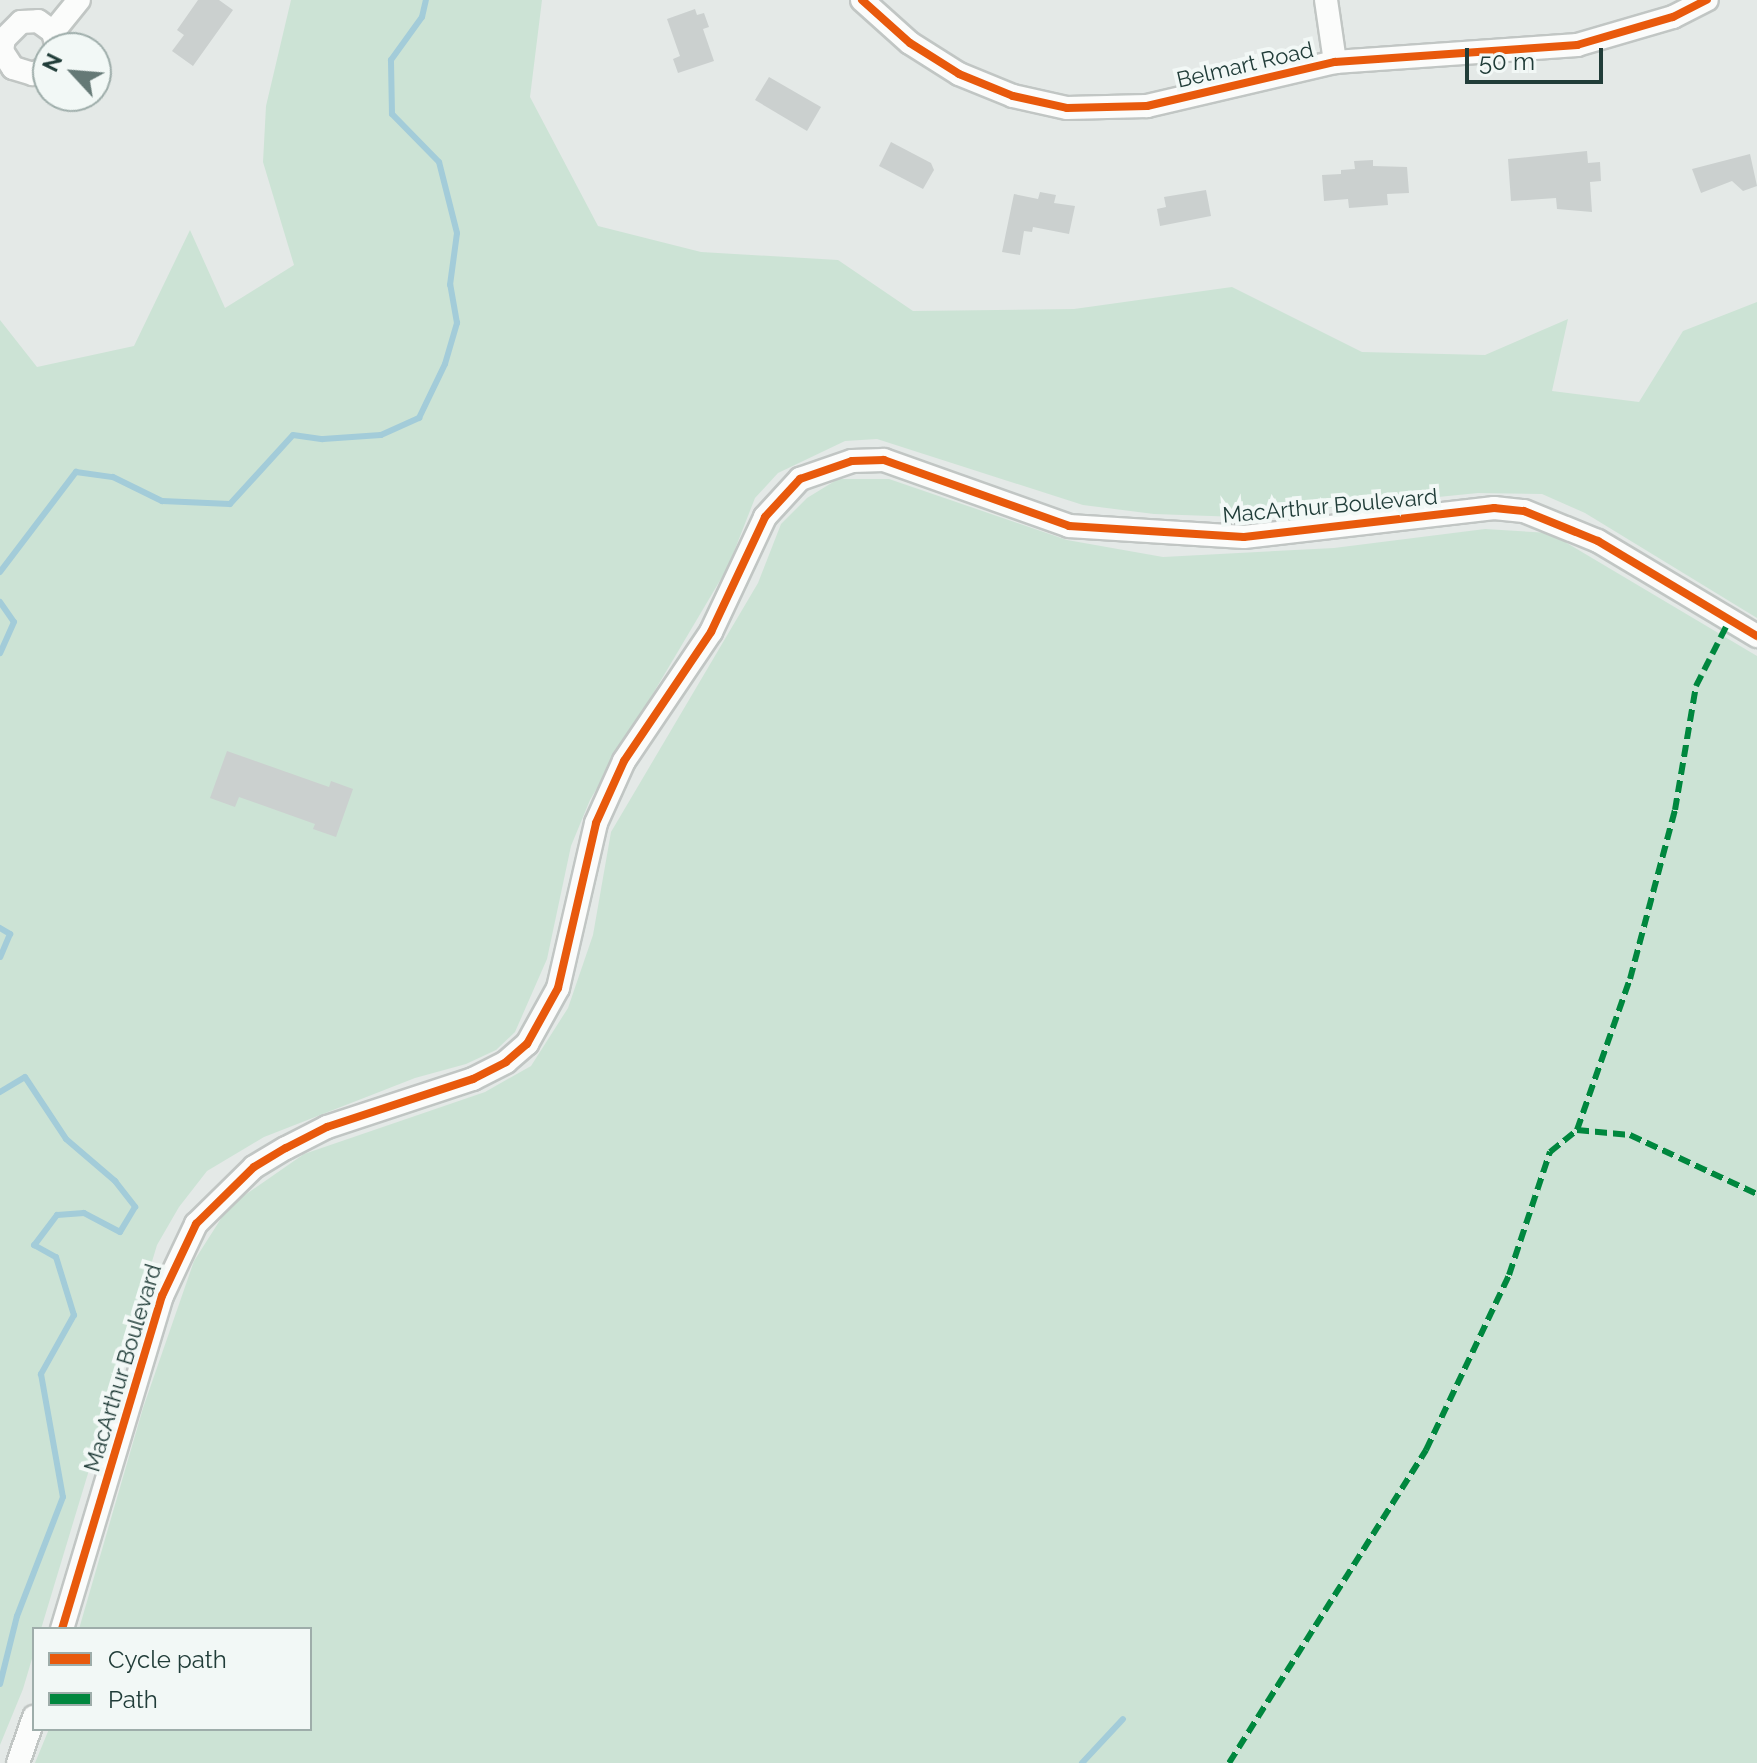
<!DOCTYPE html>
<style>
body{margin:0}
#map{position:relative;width:1757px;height:1763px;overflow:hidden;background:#e4e9e7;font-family:Raleway,sans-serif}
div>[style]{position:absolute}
.green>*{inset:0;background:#cce3d5}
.stream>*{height:6px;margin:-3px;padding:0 3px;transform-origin:3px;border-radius:3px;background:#a3ccd9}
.building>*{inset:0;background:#cbd0cf}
.roads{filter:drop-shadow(2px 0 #c1c6c4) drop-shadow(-2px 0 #c1c6c4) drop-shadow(0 2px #c1c6c4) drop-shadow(0 -2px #c1c6c4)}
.minor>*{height:22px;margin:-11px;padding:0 11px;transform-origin:11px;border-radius:11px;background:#fbfcfb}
.quiet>*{height:6px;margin-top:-3px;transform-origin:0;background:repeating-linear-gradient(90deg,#00873e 0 12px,transparent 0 18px)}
.cycleway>*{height:8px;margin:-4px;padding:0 4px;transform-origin:4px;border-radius:4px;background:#e8590c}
span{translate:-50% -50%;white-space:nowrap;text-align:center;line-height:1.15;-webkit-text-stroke:8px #f2f8f6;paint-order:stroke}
.street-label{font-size:22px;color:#213d39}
.legend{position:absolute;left:32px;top:1627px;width:280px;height:104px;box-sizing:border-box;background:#f2f8f6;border:2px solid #9eadaa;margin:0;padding:10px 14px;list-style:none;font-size:24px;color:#213d39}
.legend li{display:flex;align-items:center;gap:16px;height:40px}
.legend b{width:40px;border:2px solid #9eadaa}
.north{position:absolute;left:32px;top:32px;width:80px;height:80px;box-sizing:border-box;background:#f2f8f6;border:2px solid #9eadaa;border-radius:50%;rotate:296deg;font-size:22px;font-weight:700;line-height:32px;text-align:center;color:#213d39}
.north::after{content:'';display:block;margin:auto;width:28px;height:36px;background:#657976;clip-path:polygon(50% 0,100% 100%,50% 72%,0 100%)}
.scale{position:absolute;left:1465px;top:48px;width:138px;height:36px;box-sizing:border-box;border:4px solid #213d39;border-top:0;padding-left:10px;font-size:24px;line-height:28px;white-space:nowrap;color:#213d39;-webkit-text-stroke:6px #f2f8f6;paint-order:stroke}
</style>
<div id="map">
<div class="green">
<i style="clip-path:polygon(291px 0,542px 0,530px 97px,598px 226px,701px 252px,838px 260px,913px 311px,1074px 309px,1232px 287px,1362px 352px,1485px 355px,1568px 319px,1552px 391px,1639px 402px,1683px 331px,1757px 302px,1757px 618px,1585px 513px,1542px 494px,1478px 493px,1239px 517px,1154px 514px,1083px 505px,877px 439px,845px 441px,778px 473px,755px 498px,728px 567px,590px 800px,571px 846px,547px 959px,515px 1032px,496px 1050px,466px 1064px,415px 1078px,264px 1137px,207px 1171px,179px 1207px,157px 1245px,41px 1629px,34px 1629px,34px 1652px,23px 1689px,0 1745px,0 320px,37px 367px,134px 346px,190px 230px,225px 308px,294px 265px,263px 162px,266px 106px)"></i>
<i style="clip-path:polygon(838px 479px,889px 479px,1067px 540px,1163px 557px,1334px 548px,1485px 529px,1550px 533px,1757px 656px,1757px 1763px,35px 1763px,49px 1729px,310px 1729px,310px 1629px,79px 1629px,143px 1408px,194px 1261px,229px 1206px,304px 1154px,485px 1092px,531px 1066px,568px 1008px,593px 935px,611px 832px,758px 583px,781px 524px,807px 498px)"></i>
</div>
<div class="stream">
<i style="left:0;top:572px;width:126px;rotate:-52.8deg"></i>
<i style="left:76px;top:472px;width:37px;rotate:8deg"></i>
<i style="left:113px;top:477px;width:55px;rotate:26.1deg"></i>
<i style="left:162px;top:501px;width:68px;rotate:2.5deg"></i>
<i style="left:230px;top:504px;width:93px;rotate:-47.6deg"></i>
<i style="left:293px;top:435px;width:30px;rotate:8deg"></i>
<i style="left:323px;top:439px;width:58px;rotate:-3.9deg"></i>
<i style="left:381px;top:435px;width:42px;rotate:-24.1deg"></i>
<i style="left:419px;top:418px;width:60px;rotate:-64.3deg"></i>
<i style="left:445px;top:364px;width:43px;rotate:-73.7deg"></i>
<i style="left:457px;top:323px;width:39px;rotate:-100deg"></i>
<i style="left:450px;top:285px;width:52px;rotate:-82.3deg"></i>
<i style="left:457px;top:233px;width:73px;rotate:-104.2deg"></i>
<i style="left:439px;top:162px;width:67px;rotate:-134.4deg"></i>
<i style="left:392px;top:114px;width:54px;rotate:-91.1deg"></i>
<i style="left:391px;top:60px;width:53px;rotate:-54.2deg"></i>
<i style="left:422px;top:17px;width:17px;rotate:-77deg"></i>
<i style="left:0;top:602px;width:24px;rotate:55deg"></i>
<i style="left:14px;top:622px;width:34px;rotate:114deg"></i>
<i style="left:0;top:928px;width:12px;rotate:31deg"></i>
<i style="left:10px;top:934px;width:25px;rotate:113deg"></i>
<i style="left:0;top:1092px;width:29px;rotate:-31deg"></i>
<i style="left:25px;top:1077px;width:74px;rotate:56.5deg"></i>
<i style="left:66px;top:1139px;width:65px;rotate:40.6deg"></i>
<i style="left:115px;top:1181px;width:33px;rotate:52deg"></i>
<i style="left:135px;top:1207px;width:29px;rotate:121deg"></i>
<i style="left:120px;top:1232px;width:41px;rotate:-152.2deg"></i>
<i style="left:84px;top:1213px;width:27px;rotate:176deg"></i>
<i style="left:57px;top:1215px;width:38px;rotate:127deg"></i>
<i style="left:34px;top:1245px;width:25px;rotate:29deg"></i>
<i style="left:56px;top:1257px;width:61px;rotate:72.8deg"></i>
<i style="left:74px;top:1315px;width:68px;rotate:119.2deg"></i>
<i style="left:41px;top:1374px;width:125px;rotate:79.9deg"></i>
<i style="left:63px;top:1497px;width:128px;rotate:111.1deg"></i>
<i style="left:17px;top:1616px;width:70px;rotate:104deg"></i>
<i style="left:1082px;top:1763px;width:60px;rotate:-47deg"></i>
</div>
<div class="building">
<i style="clip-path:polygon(198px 0,219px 0,233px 10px,193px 66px,172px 51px,184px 35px,177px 30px)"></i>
<i style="clip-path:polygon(695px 9px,697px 15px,704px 13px,709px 27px,703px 29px,714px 61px,678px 73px,673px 59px,680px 56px,667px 19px)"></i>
<i style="clip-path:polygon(769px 77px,821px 107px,807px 131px,755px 100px)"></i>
<i style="clip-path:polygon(891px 142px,931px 163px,934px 170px,923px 189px,879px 166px)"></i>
<i style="clip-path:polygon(1587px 151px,1588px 163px,1600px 162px,1601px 181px,1590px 182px,1592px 212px,1557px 209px,1556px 198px,1511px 201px,1508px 159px)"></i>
<i style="clip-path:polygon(1750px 154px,1757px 186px,1743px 191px,1732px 181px,1701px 193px,1692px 169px)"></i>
<i style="clip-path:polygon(1373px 160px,1373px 166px,1407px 167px,1409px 193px,1387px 194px,1388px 205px,1349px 208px,1348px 199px,1324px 201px,1322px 175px,1341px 174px,1341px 170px,1355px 169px,1354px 161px)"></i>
<i style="clip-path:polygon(1206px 190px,1211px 216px,1160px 226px,1157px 209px,1166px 207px,1164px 197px)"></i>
<i style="clip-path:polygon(1040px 192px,1056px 195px,1054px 203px,1075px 206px,1069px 234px,1033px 227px,1032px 232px,1024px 231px,1020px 255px,1002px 252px,1014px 194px,1038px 199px)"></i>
<i style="clip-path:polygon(227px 751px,329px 787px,331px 781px,353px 789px,336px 837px,313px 829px,315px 824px,239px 797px,235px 807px,210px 798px)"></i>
</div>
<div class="roads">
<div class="minor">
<i style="left:862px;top:0;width:64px;rotate:41.9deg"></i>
<i style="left:910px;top:43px;width:58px;rotate:32.3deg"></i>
<i style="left:959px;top:74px;width:58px;rotate:22.2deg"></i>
<i style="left:1013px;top:96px;width:55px;rotate:12.5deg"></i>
<i style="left:1067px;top:108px;width:80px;rotate:-1.4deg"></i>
<i style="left:1147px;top:106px;width:193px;rotate:-13.2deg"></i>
<i style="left:1335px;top:62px;width:243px;rotate:-4deg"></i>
<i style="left:1577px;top:45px;width:100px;rotate:-16.3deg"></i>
<i style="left:1673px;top:17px;width:38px;rotate:-27deg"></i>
<i style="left:1326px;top:0;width:63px;rotate:81.7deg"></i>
<i style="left:53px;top:32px;width:41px;rotate:-50.9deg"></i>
<i style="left:48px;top:67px;width:17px;rotate:155deg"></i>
<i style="left:33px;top:74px;width:21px;rotate:-163deg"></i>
<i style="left:13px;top:68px;width:20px;rotate:-123deg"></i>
<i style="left:2px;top:51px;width:12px;rotate:-81deg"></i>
<i style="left:4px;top:39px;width:24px;rotate:-45deg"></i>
<i style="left:21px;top:22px;width:17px;rotate:-3deg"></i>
<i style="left:38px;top:21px;width:19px;rotate:36deg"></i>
<i style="left:53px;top:32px;width:16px;rotate:76deg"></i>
<i style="left:62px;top:1629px;width:348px;rotate:-73.3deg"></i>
<i style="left:162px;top:1296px;width:80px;rotate:-64.7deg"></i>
<i style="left:196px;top:1224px;width:81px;rotate:-44.5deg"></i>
<i style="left:254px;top:1167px;width:37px;rotate:-31deg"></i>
<i style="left:286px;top:1148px;width:46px;rotate:-27.1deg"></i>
<i style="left:327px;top:1127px;width:154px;rotate:-18.2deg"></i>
<i style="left:473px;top:1079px;width:37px;rotate:-27deg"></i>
<i style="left:506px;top:1062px;width:28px;rotate:-41deg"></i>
<i style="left:527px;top:1044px;width:64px;rotate:-61deg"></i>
<i style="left:558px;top:988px;width:169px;rotate:-77deg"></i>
<i style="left:596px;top:823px;width:68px;rotate:-65.7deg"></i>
<i style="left:624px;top:761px;width:156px;rotate:-56deg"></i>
<i style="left:711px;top:632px;width:127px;rotate:-64.8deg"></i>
<i style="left:765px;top:517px;width:52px;rotate:-47.4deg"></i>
<i style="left:800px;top:479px;width:55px;rotate:-19.1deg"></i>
<i style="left:852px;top:461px;width:32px;rotate:-2deg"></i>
<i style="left:884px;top:460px;width:196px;rotate:19.6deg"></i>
<i style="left:1069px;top:526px;width:175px;rotate:3.6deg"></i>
<i style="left:1244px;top:537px;width:252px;rotate:-6.6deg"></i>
<i style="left:1494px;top:508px;width:30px;rotate:6deg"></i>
<i style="left:1524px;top:511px;width:80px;rotate:22.1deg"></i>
<i style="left:1598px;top:541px;width:185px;rotate:30.9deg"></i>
<i style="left:18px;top:1763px;width:49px;rotate:-70.8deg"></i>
</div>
</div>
<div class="quiet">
<i style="left:1577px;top:1130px;width:160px;rotate:-70.7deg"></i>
<i style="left:1630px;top:979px;width:175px;rotate:-75.1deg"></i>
<i style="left:1675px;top:810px;width:126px;rotate:-80.4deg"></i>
<i style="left:1696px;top:686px;width:75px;rotate:-63.1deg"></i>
<i style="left:1229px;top:1763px;width:370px;rotate:-57.8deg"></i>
<i style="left:1426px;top:1450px;width:194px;rotate:-64.6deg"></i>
<i style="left:1509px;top:1275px;width:130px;rotate:-71.6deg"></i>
<i style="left:1550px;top:1152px;width:35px;rotate:-39deg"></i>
<i style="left:1577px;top:1130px;width:53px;rotate:5.4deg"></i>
<i style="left:1630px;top:1135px;width:140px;rotate:24.9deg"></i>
</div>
<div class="cycleway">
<i style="left:862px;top:0;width:64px;rotate:41.9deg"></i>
<i style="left:910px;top:43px;width:58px;rotate:32.3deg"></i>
<i style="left:959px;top:74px;width:58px;rotate:22.2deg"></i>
<i style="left:1013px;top:96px;width:55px;rotate:12.5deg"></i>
<i style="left:1067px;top:108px;width:80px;rotate:-1.4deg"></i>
<i style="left:1147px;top:106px;width:193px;rotate:-13.2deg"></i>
<i style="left:1335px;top:62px;width:243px;rotate:-4deg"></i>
<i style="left:1577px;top:45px;width:100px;rotate:-16.3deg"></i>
<i style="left:1673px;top:17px;width:38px;rotate:-27deg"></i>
<i style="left:62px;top:1629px;width:348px;rotate:-73.3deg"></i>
<i style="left:162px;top:1296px;width:80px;rotate:-64.7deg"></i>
<i style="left:196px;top:1224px;width:81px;rotate:-44.5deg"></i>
<i style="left:254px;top:1167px;width:37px;rotate:-31deg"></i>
<i style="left:286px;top:1148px;width:46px;rotate:-27.1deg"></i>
<i style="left:327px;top:1127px;width:154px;rotate:-18.2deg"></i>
<i style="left:473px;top:1079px;width:37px;rotate:-27deg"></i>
<i style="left:506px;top:1062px;width:28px;rotate:-41deg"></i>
<i style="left:527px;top:1044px;width:64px;rotate:-61deg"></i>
<i style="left:558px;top:988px;width:169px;rotate:-77deg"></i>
<i style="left:596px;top:823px;width:68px;rotate:-65.7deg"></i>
<i style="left:624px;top:761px;width:156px;rotate:-56deg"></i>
<i style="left:711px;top:632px;width:127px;rotate:-64.8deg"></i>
<i style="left:765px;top:517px;width:52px;rotate:-47.4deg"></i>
<i style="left:800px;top:479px;width:55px;rotate:-19.1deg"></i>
<i style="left:852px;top:461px;width:32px;rotate:-2deg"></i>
<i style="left:884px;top:460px;width:196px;rotate:19.6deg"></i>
<i style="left:1069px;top:526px;width:175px;rotate:3.6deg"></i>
<i style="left:1244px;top:537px;width:252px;rotate:-6.6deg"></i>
<i style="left:1494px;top:508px;width:30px;rotate:6deg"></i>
<i style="left:1524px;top:511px;width:80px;rotate:22.1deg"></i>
<i style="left:1598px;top:541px;width:185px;rotate:30.9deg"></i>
</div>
<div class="street-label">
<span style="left:1245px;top:65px;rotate:-13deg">Belmart Road</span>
<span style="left:1330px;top:506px;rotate:-5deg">MacArthur Boulevard</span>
<span style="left:123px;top:1368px;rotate:-73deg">MacArthur Boulevard</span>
</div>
<ul class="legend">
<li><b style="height:10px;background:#e8590c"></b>Cycle path</li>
<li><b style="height:10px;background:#00873e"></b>Path</li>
</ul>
<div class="north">N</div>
<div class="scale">50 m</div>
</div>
